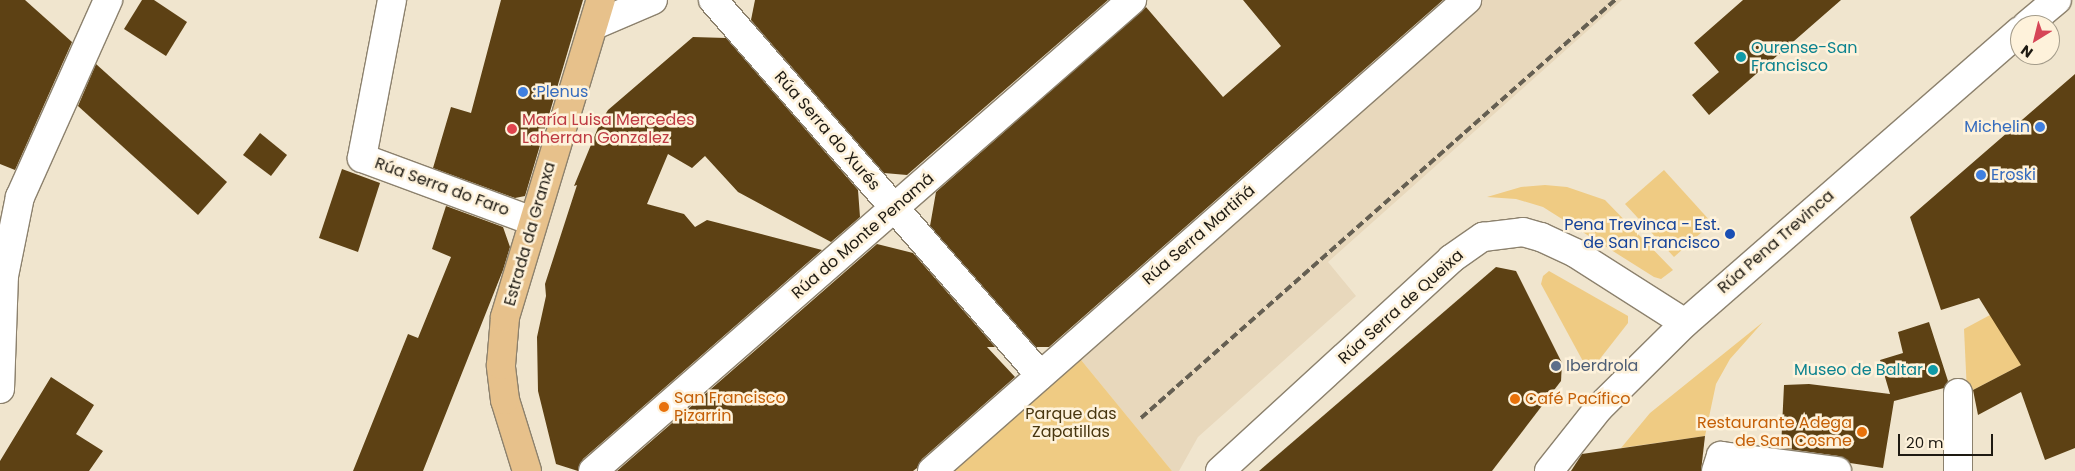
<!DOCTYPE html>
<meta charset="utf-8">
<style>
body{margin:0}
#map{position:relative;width:2075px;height:471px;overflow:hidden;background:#f0e5ce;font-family:Poppins,sans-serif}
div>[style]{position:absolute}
.built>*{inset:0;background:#e8d8bc}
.green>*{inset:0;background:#efcb83}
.building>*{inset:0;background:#5d4114}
.roads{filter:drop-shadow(1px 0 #8c816d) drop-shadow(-1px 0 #8c816d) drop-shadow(0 1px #8c816d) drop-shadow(0 -1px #8c816d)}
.minor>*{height:28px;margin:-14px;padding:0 14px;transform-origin:14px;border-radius:14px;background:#fff}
.major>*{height:28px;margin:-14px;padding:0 14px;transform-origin:14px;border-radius:14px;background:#e7c18b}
.rail>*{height:4px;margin-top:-2px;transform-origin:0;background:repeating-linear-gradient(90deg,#655f52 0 8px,transparent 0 12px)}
.dots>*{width:14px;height:14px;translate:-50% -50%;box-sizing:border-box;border:2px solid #fef2db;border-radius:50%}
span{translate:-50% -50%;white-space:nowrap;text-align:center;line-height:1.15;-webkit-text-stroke:5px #fef2db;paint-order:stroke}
.culture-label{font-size:16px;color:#0d838f}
.left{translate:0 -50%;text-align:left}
.right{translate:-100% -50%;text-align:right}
.shop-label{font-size:16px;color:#366cbe}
.health-label{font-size:16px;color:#be3a42}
.street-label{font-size:16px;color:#1e1a12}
.transit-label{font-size:16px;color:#164399}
.service-label{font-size:16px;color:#4e5e75}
.food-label{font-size:16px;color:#c56008}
.park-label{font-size:16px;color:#48360f}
.north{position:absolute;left:2010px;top:15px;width:50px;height:50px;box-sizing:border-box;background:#fef2db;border:1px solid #a49c8b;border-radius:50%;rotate:216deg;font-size:14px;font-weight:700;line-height:20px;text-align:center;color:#1e1a12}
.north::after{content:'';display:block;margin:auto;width:18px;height:22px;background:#d64557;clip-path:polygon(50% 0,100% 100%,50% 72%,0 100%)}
.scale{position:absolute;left:1898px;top:434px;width:95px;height:22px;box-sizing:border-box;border:2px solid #1e1a12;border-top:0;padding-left:6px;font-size:15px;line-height:18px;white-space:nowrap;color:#1e1a12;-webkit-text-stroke:4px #fef2db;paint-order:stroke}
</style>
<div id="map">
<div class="built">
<i style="clip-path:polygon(1480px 0,1622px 0,1328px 262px,1356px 296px,1198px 437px,1179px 471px,1172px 471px,1077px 355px)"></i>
</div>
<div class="green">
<i style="clip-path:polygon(1664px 170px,1712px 223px,1674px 257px,1625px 204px)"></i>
<i style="clip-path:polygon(1545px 185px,1567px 187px,1605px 200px,1673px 270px,1661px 279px,1654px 277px,1543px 207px,1516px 199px,1487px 197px,1521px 187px)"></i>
<i style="clip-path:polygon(1549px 271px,1628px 316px,1628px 323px,1592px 369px,1585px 365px,1541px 284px,1543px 276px)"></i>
<i style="clip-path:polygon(1990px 315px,2052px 349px,1967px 393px,1964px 329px)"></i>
<i style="clip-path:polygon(1763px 322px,1730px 359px,1716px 384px,1705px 436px,1621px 448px,1650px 413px)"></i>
<i style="clip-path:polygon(1077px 355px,1172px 471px,944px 471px)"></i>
</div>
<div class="building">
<i style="clip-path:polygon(0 0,25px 0,72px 42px,15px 170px,0 164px)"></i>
<i style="clip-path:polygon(142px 0,154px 0,187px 22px,166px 56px,124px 29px)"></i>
<i style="clip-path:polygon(501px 0,583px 0,525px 196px,515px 198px,433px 168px,451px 107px,471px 113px)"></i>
<i style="clip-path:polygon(755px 0,1108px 0,907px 175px,884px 173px,751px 20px)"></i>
<i style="clip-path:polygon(1243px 0,1443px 0,1049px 347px,1036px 347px,930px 226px,936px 192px,1146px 7px,1223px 97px,1281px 46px)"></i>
<i style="clip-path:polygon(1743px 0,1841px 0,1709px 115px,1692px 95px,1719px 72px,1694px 43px)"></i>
<i style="clip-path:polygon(693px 37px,726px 38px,858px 190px,860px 217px,831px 242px,738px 192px,705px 156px,692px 168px,668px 154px,647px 204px,684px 214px,695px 227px,707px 220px,822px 250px,583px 459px,578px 471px,556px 464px,538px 391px,537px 337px,546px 296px,545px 284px,577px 185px,574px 186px,600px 123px,608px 110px)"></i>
<i style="clip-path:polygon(96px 64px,227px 182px,198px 215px,78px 106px)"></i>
<i style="clip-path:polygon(2075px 74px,2075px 448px,2045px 460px,2021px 392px,1978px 415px,1973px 390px,2021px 365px,1979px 298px,1941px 310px,1910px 217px)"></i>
<i style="clip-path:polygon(260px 133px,287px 155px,271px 176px,243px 155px)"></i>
<i style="clip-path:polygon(342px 169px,380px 183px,358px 252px,319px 238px)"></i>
<i style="clip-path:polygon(446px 206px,503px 227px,510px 247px,503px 270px,423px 471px,353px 471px,408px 334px,418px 338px,451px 257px,432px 249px)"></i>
<i style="clip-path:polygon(877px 244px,913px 253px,995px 347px,987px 347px,1015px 377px,922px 459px,917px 468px,913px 471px,617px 471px)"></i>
<i style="clip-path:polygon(1496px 267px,1516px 271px,1562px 363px,1561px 381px,1492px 471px,1259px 471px)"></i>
<i style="clip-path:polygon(1929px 322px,1948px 381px,1944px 388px,1894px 401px,1883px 468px,1850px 463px,1839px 456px,1781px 448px,1784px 385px,1809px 384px,1890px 394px,1880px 360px,1903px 353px,1898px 332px)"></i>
<i style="clip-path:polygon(51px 377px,94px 405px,76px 434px,103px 451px,89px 471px,0 471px,0 461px)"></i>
<i style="clip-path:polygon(1705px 436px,1701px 471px,1571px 471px,1582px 454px)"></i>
</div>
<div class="roads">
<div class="minor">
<i style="left:392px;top:0;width:161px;rotate:100.8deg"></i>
<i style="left:362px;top:158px;width:181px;rotate:20.3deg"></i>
<i style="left:713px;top:0;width:498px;rotate:48.9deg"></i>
<i style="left:595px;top:25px;width:63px;rotate:-23.3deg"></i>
<i style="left:2027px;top:25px;width:39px;rotate:-40deg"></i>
<i style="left:0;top:389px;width:113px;rotate:-88deg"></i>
<i style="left:4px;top:276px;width:81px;rotate:-78.6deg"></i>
<i style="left:20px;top:197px;width:216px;rotate:-65.9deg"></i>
<i style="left:1958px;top:393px;width:78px;rotate:90deg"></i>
<i style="left:593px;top:471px;width:716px;rotate:-41.15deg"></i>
<i style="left:932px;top:471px;width:713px;rotate:-41.36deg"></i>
<i style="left:1220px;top:471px;width:314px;rotate:-42.5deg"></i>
<i style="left:1451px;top:259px;width:39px;rotate:-35deg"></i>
<i style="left:1483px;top:237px;width:40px;rotate:-7.1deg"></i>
<i style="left:1523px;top:232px;width:19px;rotate:16deg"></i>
<i style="left:1541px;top:237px;width:38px;rotate:25deg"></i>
<i style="left:1575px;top:253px;width:130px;rotate:32.5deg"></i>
<i style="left:1549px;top:471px;width:80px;rotate:-51.6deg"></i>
<i style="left:1599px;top:408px;width:121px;rotate:-44.7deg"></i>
<i style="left:1685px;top:323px;width:444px;rotate:-41.1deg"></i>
<i style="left:1716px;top:471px;width:16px;rotate:-72deg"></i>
<i style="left:1721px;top:456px;width:117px;rotate:7.4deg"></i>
</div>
<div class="major">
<i style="left:527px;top:471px;width:74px;rotate:-107.2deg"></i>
<i style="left:505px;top:400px;width:35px;rotate:-97deg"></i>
<i style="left:501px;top:365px;width:48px;rotate:-85.2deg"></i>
<i style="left:505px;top:317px;width:331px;rotate:-73.2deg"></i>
</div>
</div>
<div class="rail">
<i style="left:1141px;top:418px;width:632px;rotate:-41.41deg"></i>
</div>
<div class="dots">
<i style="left:1741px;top:57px;background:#0f9aa8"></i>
<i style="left:523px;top:92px;background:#3f7fe0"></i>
<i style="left:2040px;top:127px;background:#3f7fe0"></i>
<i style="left:512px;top:129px;background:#e0444e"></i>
<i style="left:1981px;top:175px;background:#3f7fe0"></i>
<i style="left:1730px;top:234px;background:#1a4fb4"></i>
<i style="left:1556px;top:366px;background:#5c6f8a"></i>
<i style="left:1933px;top:370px;background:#0f9aa8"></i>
<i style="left:1515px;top:399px;background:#e8710a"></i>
<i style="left:664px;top:407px;background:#e8710a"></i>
<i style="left:1862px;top:432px;background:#e8710a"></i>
</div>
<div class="culture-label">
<span class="left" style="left:1751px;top:57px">Ourense-San<br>Francisco</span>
<span class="right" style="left:1923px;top:370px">Museo de Baltar</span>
</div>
<div class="shop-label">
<span class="left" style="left:533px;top:92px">:Plenus</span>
<span class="right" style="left:2030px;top:127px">Michelin</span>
<span class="left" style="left:1991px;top:175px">Eroski</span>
</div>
<div class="health-label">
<span class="left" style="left:522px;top:129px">María Luisa Mercedes<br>Laherran Gonzalez</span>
</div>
<div class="street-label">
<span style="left:827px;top:131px;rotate:49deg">Rúa Serra do Xurés</span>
<span style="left:442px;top:187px;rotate:20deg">Rúa Serra do Faro</span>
<span style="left:530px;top:234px;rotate:-74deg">Estrada da Granxa</span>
<span style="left:1199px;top:235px;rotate:-41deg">Rúa Serra Martiñá</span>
<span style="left:863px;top:236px;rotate:-41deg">Rúa do Monte Penamá</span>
<span style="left:1776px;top:242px;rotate:-41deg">Rúa Pena Trevinca</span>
<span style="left:1401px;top:307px;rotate:-42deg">Rúa Serra de Queixa</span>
</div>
<div class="transit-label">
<span class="right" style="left:1720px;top:234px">Pena Trevinca - Est.<br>de San Francisco</span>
</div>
<div class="service-label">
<span class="left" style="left:1566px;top:366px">Iberdrola</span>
</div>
<div class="food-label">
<span class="left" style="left:674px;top:407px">San Francisco<br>Pizarrin</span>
<span class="left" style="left:1525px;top:399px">Café Pacífico</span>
<span class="right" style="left:1852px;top:432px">Restaurante Adega<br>de San Cosme</span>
</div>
<div class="park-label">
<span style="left:1071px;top:423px">Parque das<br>Zapatillas</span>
</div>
<div class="north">N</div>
<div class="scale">20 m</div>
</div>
